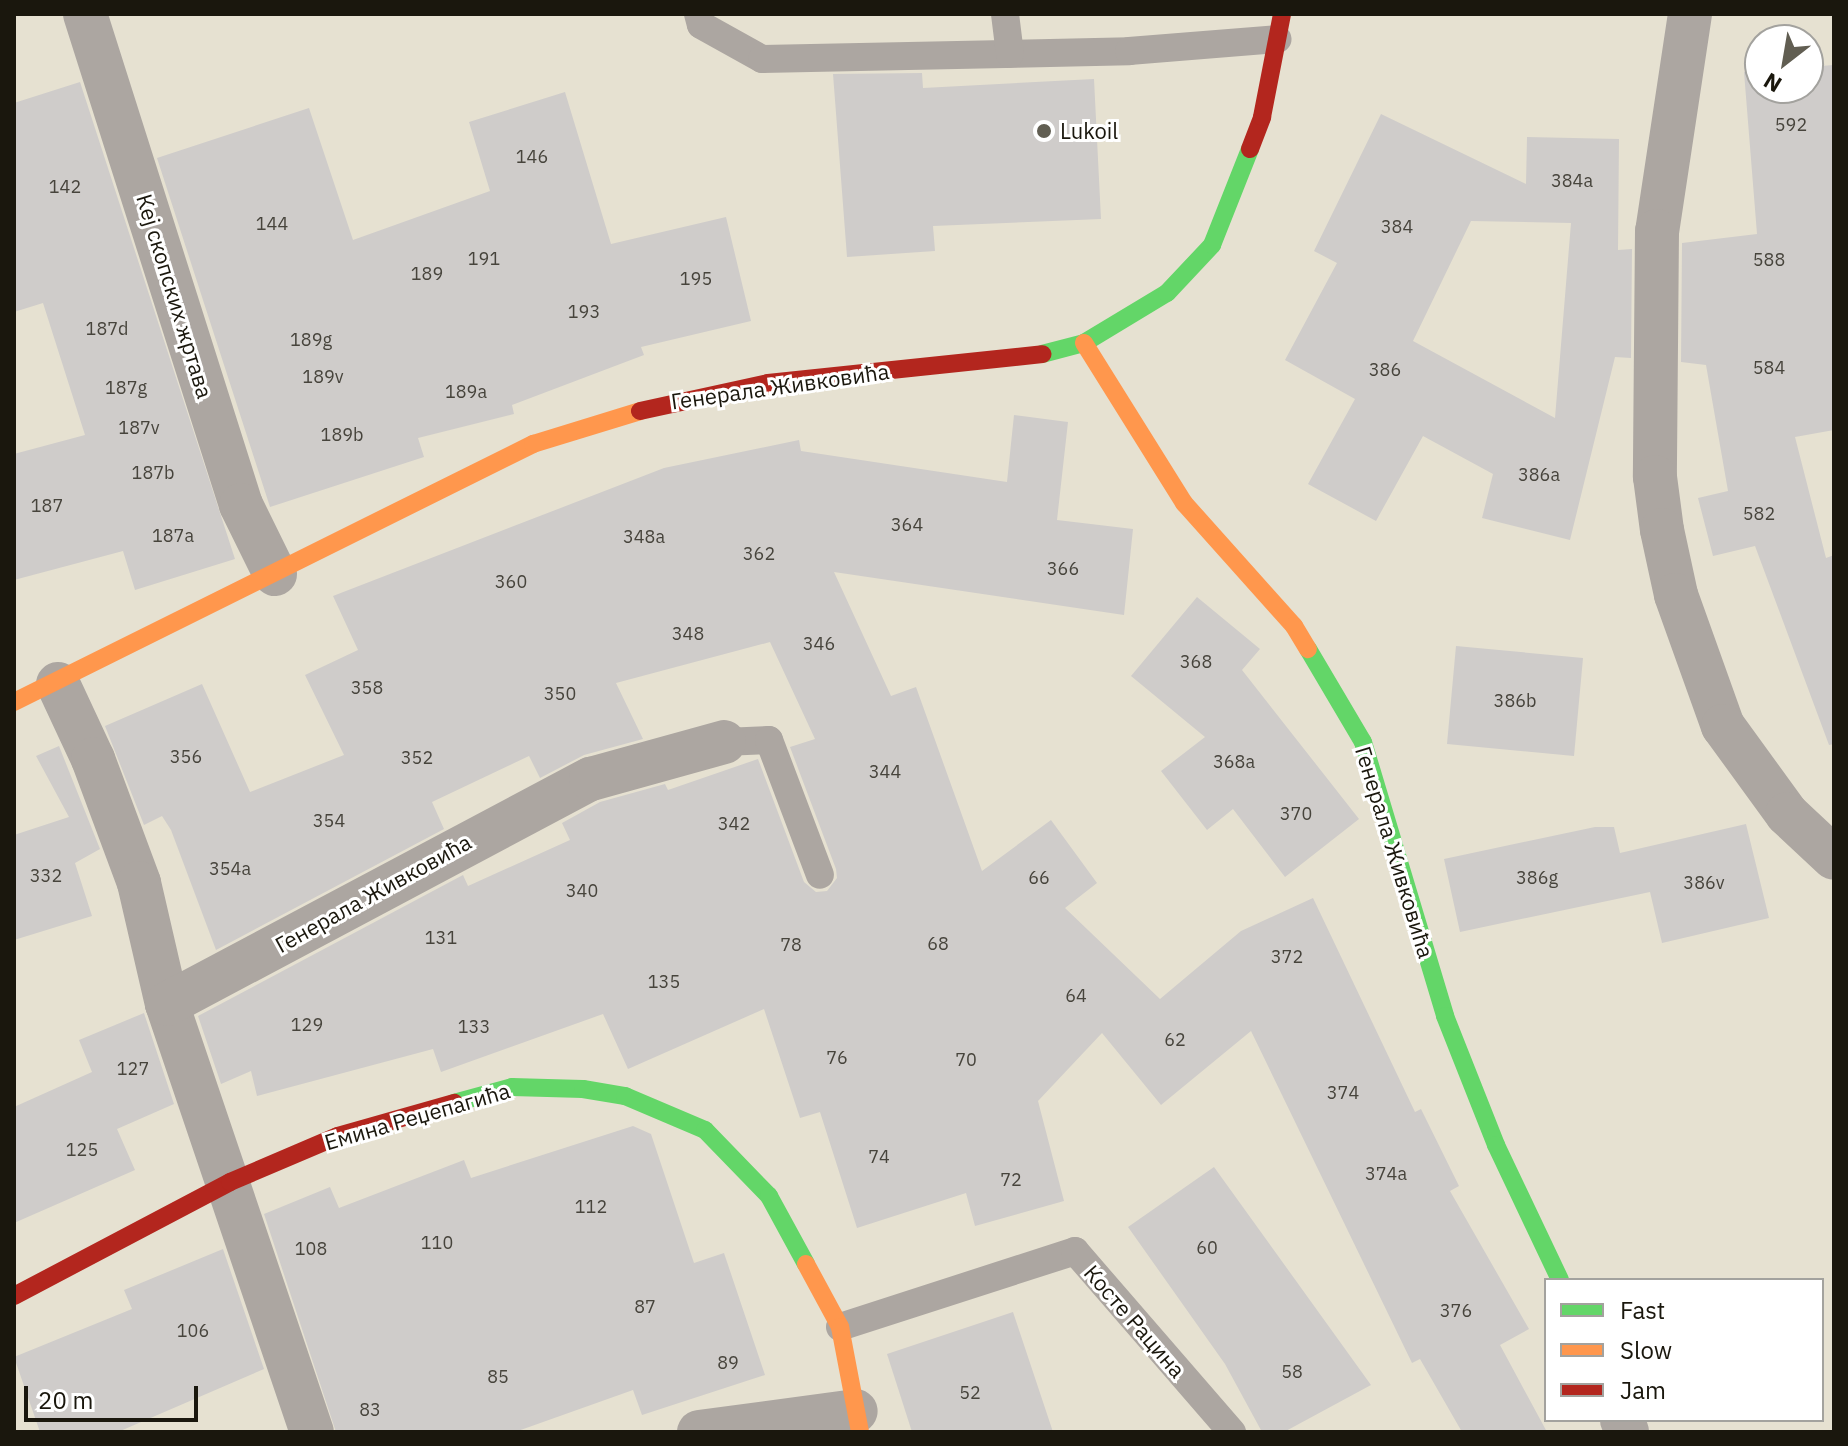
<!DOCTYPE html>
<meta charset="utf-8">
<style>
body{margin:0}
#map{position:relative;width:1848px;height:1446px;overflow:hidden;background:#e6e1d1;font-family:"IBM Plex Sans",sans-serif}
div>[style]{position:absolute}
.building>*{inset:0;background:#cfccca}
.lane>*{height:28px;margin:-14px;padding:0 14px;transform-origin:14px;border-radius:14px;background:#aca6a1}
.street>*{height:44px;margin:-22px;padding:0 22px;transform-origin:22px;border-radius:22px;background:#aca6a1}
.fast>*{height:18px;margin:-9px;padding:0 9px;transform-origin:9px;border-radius:9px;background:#63d668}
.slow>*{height:18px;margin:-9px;padding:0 9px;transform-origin:9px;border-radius:9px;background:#ff974d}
.jam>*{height:18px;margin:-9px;padding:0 9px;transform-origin:9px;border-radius:9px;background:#b3261e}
.dots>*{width:22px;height:22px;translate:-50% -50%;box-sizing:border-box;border:4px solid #fff;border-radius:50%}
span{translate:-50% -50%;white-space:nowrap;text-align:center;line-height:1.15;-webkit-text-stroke:6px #fff;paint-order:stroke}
.number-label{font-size:18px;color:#47443c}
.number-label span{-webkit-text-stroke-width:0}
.poi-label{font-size:22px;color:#1a170d}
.left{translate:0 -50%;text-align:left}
.street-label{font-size:22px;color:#1a170d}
.frame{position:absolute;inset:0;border:16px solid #1a170d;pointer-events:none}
.legend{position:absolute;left:1544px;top:1278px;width:280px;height:144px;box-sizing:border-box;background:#fff;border:2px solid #a3a29e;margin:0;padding:10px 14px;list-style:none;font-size:24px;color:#1a170d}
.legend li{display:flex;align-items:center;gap:16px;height:40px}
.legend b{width:40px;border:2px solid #a3a29e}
.north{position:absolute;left:1744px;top:24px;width:80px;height:80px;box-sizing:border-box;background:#fff;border:2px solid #a3a29e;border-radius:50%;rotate:211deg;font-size:22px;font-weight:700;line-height:32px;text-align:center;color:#1a170d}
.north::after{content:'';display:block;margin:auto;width:28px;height:36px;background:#615e52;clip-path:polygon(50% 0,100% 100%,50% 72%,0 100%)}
.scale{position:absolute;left:24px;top:1386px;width:174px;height:36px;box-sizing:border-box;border:4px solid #1a170d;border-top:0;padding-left:10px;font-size:24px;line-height:28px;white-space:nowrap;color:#1a170d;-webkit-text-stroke:6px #fff;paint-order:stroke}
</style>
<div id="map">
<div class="building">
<i style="clip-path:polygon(1834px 65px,1834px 430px,1795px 437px,1826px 558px,1834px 555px,1834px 744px,1829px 745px,1755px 546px,1713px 556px,1698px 498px,1728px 491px,1706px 365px,1681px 362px,1682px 243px,1757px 234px,1744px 72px,1760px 71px,1760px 88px,1808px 88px,1808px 67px)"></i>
<i style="clip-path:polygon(922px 73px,923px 88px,1094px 79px,1101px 219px,933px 226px,935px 251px,847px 257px,833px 74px)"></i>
<i style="clip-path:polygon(80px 82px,235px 559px,135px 590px,123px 551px,14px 580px,14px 454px,85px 435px,43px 303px,14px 312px,14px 103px)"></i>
<i style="clip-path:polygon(565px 92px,611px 244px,726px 217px,751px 321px,641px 347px,644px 355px,512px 405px,514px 414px,418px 438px,424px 457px,270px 507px,157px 158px,309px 108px,353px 240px,490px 191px,469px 122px)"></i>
<i style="clip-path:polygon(evenodd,1381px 114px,1526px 184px,1527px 137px,1619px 139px,1618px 250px,1632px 249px,1631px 358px,1615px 357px,1570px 540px,1482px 518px,1493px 474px,1423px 436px,1376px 521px,1308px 484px,1355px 399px,1285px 360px,1337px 263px,1314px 251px,1381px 114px,1471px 221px,1571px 223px,1555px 418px,1413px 341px,1471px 221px)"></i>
<i style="clip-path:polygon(1014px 415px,1068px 422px,1057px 520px,1133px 529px,1124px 615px,834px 572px,891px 696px,916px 687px,982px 871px,1051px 820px,1097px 883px,1065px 908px,1160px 999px,1241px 931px,1313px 898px,1415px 1112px,1421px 1109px,1459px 1186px,1450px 1191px,1529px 1329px,1500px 1345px,1547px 1432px,1462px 1432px,1420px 1359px,1412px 1363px,1251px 1031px,1161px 1105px,1102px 1033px,1038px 1101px,1064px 1201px,975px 1226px,966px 1193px,857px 1228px,820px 1112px,800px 1118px,764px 1009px,628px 1069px,603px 1014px,441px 1072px,433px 1049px,257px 1096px,251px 1071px,221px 1084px,198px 1016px,463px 875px,468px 886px,570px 840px,562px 823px,600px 802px,665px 784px,668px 790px,758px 759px,804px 882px,816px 892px,827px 891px,837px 878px,836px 869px,790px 747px,815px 739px,770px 642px,616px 683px,643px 739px,584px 755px,540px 778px,529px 756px,432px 802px,444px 829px,216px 950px,171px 830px,162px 816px,144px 825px,105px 726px,202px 684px,250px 792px,344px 755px,305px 675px,358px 650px,333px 596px,664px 468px,799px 440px,801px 451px,1007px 482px)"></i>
<i style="clip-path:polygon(1197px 597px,1260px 649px,1242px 670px,1359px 819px,1285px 877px,1233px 809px,1207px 830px,1161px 771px,1205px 737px,1131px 676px)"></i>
<i style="clip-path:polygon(1456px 646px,1583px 658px,1574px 756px,1447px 744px)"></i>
<i style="clip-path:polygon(59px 746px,100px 849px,75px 863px,92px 916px,14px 940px,14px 835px,69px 817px,36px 756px)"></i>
<i style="clip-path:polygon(1746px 824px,1769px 918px,1662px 943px,1650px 892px,1460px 932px,1444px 859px,1595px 827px,1614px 827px,1620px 853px)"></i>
<i style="clip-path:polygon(144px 1013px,174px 1104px,117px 1129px,135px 1170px,14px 1223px,14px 1107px,92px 1072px,79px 1040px)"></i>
<i style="clip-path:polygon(633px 1126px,651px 1134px,694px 1263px,724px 1253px,765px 1375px,642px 1415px,633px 1390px,515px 1432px,336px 1432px,264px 1214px,330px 1187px,339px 1208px,464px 1160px,471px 1178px)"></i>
<i style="clip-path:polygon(1214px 1167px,1371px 1385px,1284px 1432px,1262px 1432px,1225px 1364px,1128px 1227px)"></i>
<i style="clip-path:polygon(223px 1249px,264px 1369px,118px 1432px,40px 1432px,14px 1357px,132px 1309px,124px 1290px)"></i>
<i style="clip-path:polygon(1013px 1312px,1053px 1432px,912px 1432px,887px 1354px)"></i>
</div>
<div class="lane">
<i style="left:698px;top:14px;width:11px;rotate:75deg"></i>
<i style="left:701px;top:25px;width:70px;rotate:29.1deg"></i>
<i style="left:762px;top:59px;width:367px;rotate:-1.2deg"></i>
<i style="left:1129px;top:51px;width:149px;rotate:-4.6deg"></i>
<i style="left:1005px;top:14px;width:40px;rotate:82.9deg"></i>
<i style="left:724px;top:742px;width:45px;rotate:-2.5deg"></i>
<i style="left:769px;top:740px;width:144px;rotate:69.3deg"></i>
<i style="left:840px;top:1327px;width:247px;rotate:-17.9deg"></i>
<i style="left:1075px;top:1251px;width:240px;rotate:49.1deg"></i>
</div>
<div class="street">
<i style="left:85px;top:14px;width:515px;rotate:72.37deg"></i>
<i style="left:241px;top:505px;width:77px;rotate:63.8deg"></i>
<i style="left:1690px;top:14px;width:219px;rotate:98.6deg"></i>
<i style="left:1657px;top:231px;width:246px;rotate:90.5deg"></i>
<i style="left:1655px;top:477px;width:53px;rotate:82.5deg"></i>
<i style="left:1662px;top:530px;width:66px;rotate:77.8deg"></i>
<i style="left:1676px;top:595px;width:139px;rotate:70.3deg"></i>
<i style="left:1723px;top:726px;width:109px;rotate:54deg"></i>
<i style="left:1787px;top:814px;width:64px;rotate:43.1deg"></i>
<i style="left:58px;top:684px;width:83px;rotate:65deg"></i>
<i style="left:93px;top:759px;width:132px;rotate:69.6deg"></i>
<i style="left:139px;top:883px;width:124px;rotate:77deg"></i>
<i style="left:167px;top:1004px;width:452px;rotate:71.3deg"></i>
<i style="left:167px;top:1004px;width:480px;rotate:-28deg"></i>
<i style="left:591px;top:779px;width:138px;rotate:-15.5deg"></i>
<i style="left:1622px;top:1420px;width:13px;rotate:67deg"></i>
<i style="left:699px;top:1432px;width:158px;rotate:-7.6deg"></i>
</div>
<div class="fast">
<i style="left:1042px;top:354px;width:43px;rotate:-14.7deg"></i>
<i style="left:1084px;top:343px;width:97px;rotate:-31.1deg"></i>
<i style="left:1167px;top:293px;width:66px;rotate:-46.8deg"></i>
<i style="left:1212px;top:245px;width:103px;rotate:-68.4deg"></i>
<i style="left:1308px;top:649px;width:108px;rotate:59.4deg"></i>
<i style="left:1363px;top:742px;width:286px;rotate:73.3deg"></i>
<i style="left:1445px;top:1016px;width:139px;rotate:68.4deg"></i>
<i style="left:1496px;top:1145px;width:149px;rotate:64.6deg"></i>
<i style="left:454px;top:1103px;width:60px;rotate:-15.4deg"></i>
<i style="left:512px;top:1087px;width:71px;rotate:1.6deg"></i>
<i style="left:583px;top:1089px;width:43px;rotate:9.5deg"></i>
<i style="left:625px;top:1096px;width:87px;rotate:23deg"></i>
<i style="left:705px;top:1130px;width:92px;rotate:45.9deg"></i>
<i style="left:769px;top:1196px;width:77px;rotate:61.4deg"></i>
</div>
<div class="slow">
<i style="left:1084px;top:343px;width:189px;rotate:58deg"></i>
<i style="left:1184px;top:503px;width:165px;rotate:48.2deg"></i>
<i style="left:1294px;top:626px;width:27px;rotate:59deg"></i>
<i style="left:14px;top:702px;width:580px;rotate:-26.43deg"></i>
<i style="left:533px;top:444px;width:112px;rotate:-17.1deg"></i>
<i style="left:806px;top:1264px;width:72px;rotate:61.6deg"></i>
<i style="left:840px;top:1327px;width:107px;rotate:79.2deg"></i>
</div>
<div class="jam">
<i style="left:1250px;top:149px;width:34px;rotate:-69deg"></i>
<i style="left:1262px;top:117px;width:105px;rotate:-79deg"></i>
<i style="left:640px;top:411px;width:131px;rotate:-12.3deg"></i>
<i style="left:768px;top:383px;width:276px;rotate:-6deg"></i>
<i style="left:14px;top:1296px;width:244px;rotate:-27.8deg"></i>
<i style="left:230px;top:1182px;width:117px;rotate:-23.1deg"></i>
<i style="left:338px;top:1136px;width:121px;rotate:-15.9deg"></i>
</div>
<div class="dots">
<i style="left:1044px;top:131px;background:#615e52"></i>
</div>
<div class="number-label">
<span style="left:1791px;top:125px">592</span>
<span style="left:532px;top:157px">146</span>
<span style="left:1572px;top:181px">384a</span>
<span style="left:65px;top:187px">142</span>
<span style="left:272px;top:224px">144</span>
<span style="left:1397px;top:227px">384</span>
<span style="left:484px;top:259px">191</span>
<span style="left:1769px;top:260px">588</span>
<span style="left:427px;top:274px">189</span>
<span style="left:696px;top:279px">195</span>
<span style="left:584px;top:312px">193</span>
<span style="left:107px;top:329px">187d</span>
<span style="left:311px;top:340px">189g</span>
<span style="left:1769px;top:368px">584</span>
<span style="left:1385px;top:370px">386</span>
<span style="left:323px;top:377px">189v</span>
<span style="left:126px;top:388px">187g</span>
<span style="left:466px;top:392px">189a</span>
<span style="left:139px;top:428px">187v</span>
<span style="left:342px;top:435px">189b</span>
<span style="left:153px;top:473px">187b</span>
<span style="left:1539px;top:475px">386a</span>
<span style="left:47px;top:506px">187</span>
<span style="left:1759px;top:514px">582</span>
<span style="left:907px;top:525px">364</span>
<span style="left:173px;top:536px">187a</span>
<span style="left:644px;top:537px">348a</span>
<span style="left:759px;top:554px">362</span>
<span style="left:1063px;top:569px">366</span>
<span style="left:511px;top:582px">360</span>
<span style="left:688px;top:634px">348</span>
<span style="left:819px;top:644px">346</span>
<span style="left:1196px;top:662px">368</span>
<span style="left:367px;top:688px">358</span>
<span style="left:560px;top:694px">350</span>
<span style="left:1515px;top:701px">386b</span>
<span style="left:186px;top:757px">356</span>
<span style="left:417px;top:758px">352</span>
<span style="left:1234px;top:762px">368a</span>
<span style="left:885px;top:772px">344</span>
<span style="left:1296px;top:814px">370</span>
<span style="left:329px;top:821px">354</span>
<span style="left:734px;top:824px">342</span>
<span style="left:230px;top:869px">354a</span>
<span style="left:46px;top:876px">332</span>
<span style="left:1039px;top:878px">66</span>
<span style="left:1537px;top:878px">386g</span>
<span style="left:1704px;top:883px">386v</span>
<span style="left:582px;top:891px">340</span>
<span style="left:441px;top:938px">131</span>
<span style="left:938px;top:944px">68</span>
<span style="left:791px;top:945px">78</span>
<span style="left:1287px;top:957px">372</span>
<span style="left:664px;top:982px">135</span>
<span style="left:1076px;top:996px">64</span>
<span style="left:307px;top:1025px">129</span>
<span style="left:474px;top:1027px">133</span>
<span style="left:1175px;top:1040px">62</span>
<span style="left:837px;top:1058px">76</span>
<span style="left:966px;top:1060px">70</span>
<span style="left:133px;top:1069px">127</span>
<span style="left:1343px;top:1093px">374</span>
<span style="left:82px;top:1150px">125</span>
<span style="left:879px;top:1157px">74</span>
<span style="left:1386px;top:1174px">374a</span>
<span style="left:1011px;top:1180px">72</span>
<span style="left:591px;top:1207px">112</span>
<span style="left:437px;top:1243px">110</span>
<span style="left:1207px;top:1248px">60</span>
<span style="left:311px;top:1249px">108</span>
<span style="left:645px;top:1307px">87</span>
<span style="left:1456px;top:1311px">376</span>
<span style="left:193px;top:1331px">106</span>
<span style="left:728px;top:1363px">89</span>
<span style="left:1292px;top:1372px">58</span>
<span style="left:498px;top:1377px">85</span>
<span style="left:970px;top:1393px">52</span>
<span style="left:370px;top:1410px">83</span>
</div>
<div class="poi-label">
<span class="left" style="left:1060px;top:131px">Lukoil</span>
</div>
<div class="street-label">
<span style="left:175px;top:296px;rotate:73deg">Кеј скопских жртава</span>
<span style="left:780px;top:386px;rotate:-8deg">Генерала Живковића</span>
<span style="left:1395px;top:852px;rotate:73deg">Генерала Живковића</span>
<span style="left:373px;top:893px;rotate:-29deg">Генерала Живковића</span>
<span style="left:417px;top:1116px;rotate:-16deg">Емина Реџепагића</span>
<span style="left:1135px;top:1321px;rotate:49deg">Косте Рацина</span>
</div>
<div class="frame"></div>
<ul class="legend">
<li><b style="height:10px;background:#63d668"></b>Fast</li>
<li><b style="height:10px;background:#ff974d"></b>Slow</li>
<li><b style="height:10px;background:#b3261e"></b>Jam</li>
</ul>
<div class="north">N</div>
<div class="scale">20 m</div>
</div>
